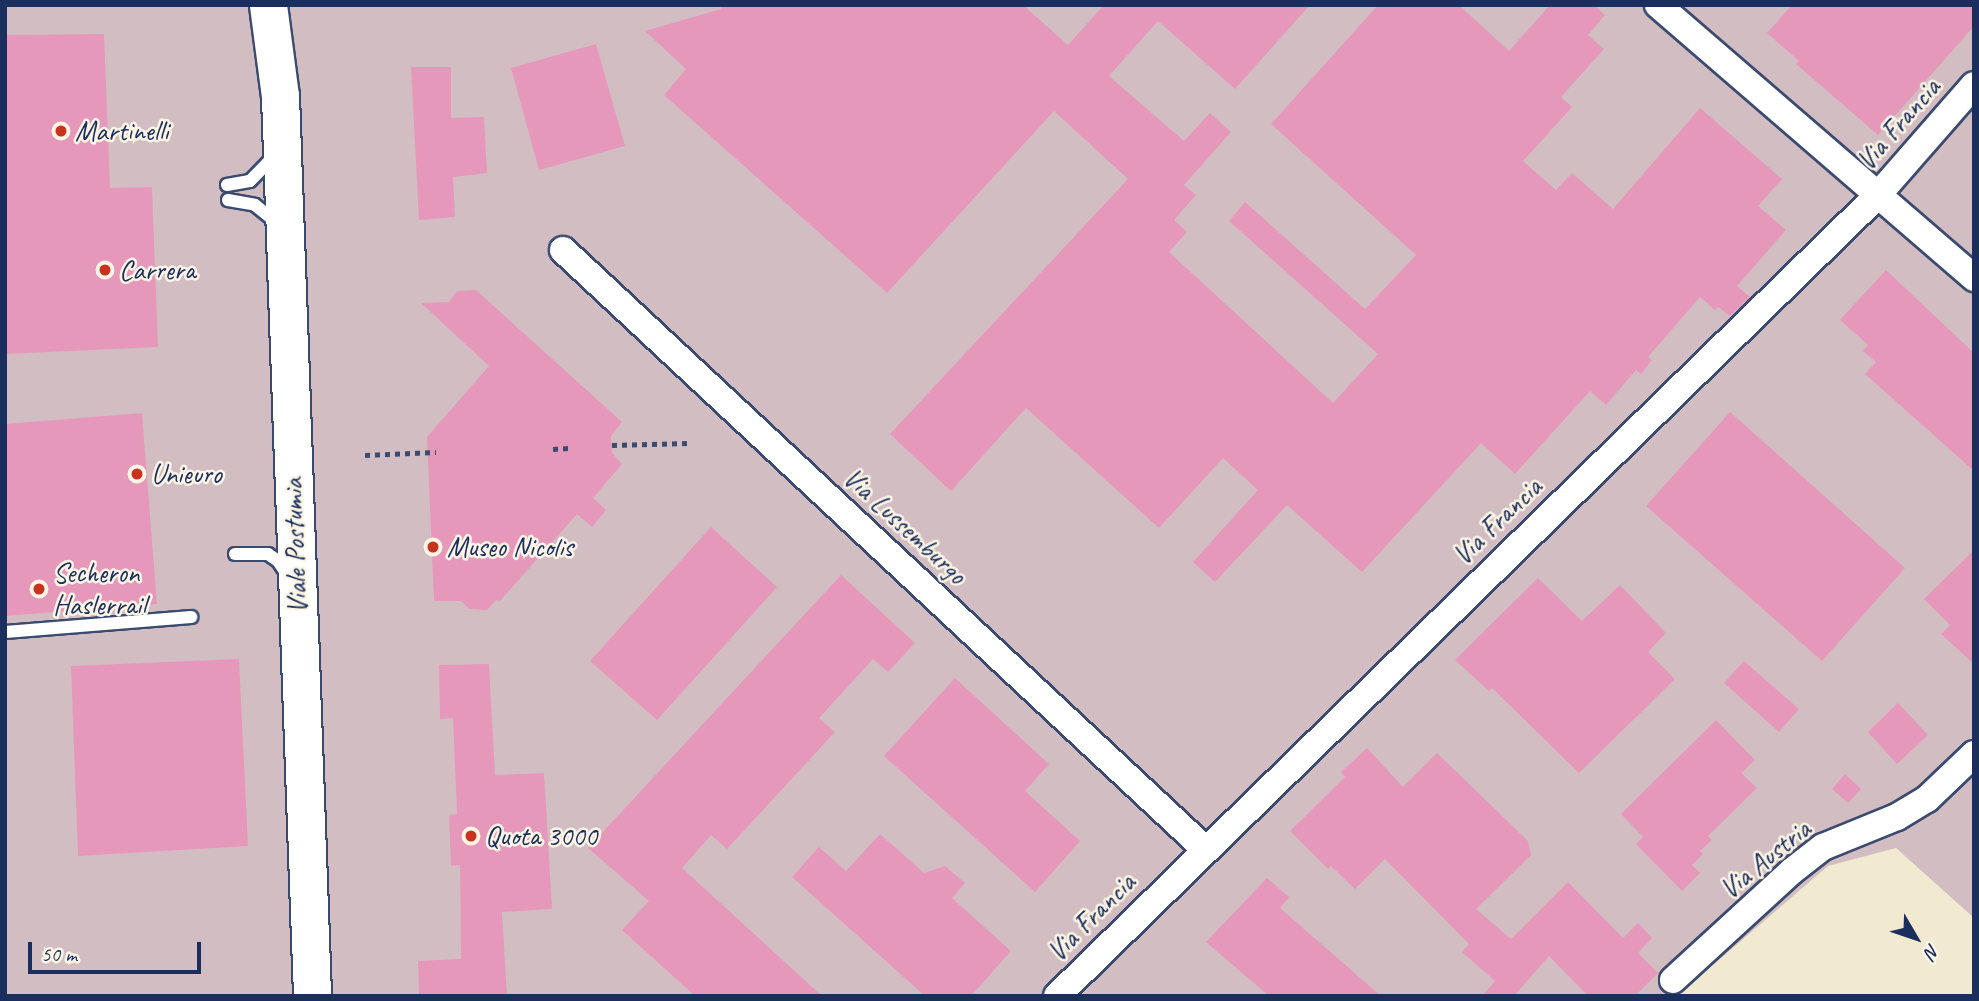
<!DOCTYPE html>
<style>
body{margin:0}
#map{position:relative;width:1979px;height:1001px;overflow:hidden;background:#f2ead0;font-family:Caveat,sans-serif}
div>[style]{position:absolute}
.industrial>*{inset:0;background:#d2bec2}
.building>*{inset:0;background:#e698bb}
.path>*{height:4.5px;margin-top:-2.25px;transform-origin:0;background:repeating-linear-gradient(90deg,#3b4b6f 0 5px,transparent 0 10px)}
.roads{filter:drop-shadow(2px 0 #3b4b6f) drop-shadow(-2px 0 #3b4b6f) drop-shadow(0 2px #3b4b6f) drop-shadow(0 -2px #3b4b6f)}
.service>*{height:12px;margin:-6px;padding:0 6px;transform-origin:6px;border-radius:6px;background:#fff}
.minor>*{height:26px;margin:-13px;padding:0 13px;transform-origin:13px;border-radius:13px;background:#fff}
.secondary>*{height:37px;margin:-18.5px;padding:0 18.5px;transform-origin:18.5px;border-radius:18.5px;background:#fff}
.dots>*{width:19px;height:19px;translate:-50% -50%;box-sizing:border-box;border:4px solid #fcf5e5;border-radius:50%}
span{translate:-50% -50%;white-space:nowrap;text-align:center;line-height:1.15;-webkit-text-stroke:5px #fcf5e5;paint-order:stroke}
.street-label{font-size:28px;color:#1b2f5e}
.poi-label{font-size:28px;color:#1b2f5e}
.left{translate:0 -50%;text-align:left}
.frame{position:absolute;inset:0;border:7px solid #1b2f5e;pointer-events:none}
.north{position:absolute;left:1881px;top:903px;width:70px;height:70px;-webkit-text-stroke:5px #fcf5e5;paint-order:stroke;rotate:129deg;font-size:19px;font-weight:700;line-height:28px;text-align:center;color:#1b2f5e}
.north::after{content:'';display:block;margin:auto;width:24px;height:32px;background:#1b2f5e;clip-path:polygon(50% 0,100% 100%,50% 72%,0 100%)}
.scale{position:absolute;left:28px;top:942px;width:173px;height:32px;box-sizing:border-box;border:4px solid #1b2f5e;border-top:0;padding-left:9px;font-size:21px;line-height:24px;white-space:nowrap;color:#1b2f5e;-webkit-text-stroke:5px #fcf5e5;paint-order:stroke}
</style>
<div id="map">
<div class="industrial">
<i style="clip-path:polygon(5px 5px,1974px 5px,1974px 918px,1896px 848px,1828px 866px,1677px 996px,5px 996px)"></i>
</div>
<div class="building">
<i style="clip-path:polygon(721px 5px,1023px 5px,1068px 45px,1104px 5px,1310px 5px,1235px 89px,1158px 21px,1109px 76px,1184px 141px,1210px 113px,1231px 132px,1184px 185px,1196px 195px,1174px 220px,1187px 232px,1169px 252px,1333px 403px,1378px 354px,1229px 221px,1245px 202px,1365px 309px,1416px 255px,1271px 124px,1378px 5px,1459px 5px,1509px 51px,1550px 5px,1594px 5px,1605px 15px,1588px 35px,1604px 49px,1561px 97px,1572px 107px,1523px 161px,1556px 190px,1572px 173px,1613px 209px,1700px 108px,1782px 179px,1758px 206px,1786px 230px,1737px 286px,1750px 297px,1730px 316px,1718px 307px,1715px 310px,1700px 297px,1648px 357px,1652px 360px,1641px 374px,1636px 370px,1606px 405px,1590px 391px,1515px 474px,1481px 443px,1362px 572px,1287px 505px,1215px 582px,1193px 562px,1258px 490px,1223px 458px,1159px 528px,1026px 408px,951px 491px,890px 434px,1128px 179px,1054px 111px,887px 293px,664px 95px,686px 69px,645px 31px,721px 9px)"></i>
<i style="clip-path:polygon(1792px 5px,1974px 5px,1974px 26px,1878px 135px,1796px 64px,1799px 61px,1767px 33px)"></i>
<i style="clip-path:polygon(104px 34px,110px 188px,152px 187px,158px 347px,5px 354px,5px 35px)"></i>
<i style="clip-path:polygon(596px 44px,625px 146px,539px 170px,511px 68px)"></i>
<i style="clip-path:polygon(411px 67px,451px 67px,451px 118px,484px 117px,487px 173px,453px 177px,455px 217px,419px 220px)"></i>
<i style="clip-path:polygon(1886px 270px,1974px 353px,1974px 471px,1865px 374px,1876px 362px,1863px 351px,1868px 345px,1840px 320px)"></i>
<i style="clip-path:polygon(476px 290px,622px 422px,611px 436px,612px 453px,622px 464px,593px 498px,606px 510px,592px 527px,577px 514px,500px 601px,496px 600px,487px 610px,469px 609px,461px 601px,434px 601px,427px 437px,489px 366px,421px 303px,449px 302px,457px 291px)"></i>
<i style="clip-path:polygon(1730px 412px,1905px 568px,1822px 661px,1646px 506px)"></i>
<i style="clip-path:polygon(142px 413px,157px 604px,5px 616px,5px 424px)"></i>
<i style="clip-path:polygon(711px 527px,777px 587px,657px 720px,590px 661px)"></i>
<i style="clip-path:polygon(1974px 550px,1974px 664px,1941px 634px,1950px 625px,1924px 599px)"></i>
<i style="clip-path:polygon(841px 575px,915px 643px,888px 672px,873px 659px,819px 718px,835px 732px,727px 849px,711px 835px,682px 868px,822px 996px,695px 996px,622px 930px,649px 901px,588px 848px)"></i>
<i style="clip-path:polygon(1538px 578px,1582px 621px,1620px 585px,1666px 633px,1648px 652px,1675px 679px,1579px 773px,1492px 688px,1489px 691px,1455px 660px)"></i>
<i style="clip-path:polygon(239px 659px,248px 846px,78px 856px,71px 666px)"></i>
<i style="clip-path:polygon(1744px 661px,1799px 709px,1779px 732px,1724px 683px)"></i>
<i style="clip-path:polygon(489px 664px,495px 775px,544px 773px,552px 909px,502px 912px,507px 996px,419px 996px,418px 961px,461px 959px,460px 865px,451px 866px,449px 815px,457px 814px,453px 718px,440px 719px,439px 665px)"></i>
<i style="clip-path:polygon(955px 678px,1049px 764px,1025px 791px,1080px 841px,1035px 892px,884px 756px)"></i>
<i style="clip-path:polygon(1898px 703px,1928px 735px,1897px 764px,1868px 732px)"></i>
<i style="clip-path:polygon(1716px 720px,1755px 760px,1741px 773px,1757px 788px,1708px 836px,1712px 840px,1700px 851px,1703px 854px,1692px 865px,1700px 873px,1682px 891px,1636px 844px,1643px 837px,1621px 814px)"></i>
<i style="clip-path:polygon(1367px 748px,1403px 787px,1437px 753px,1528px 841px,1531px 855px,1476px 909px,1511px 939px,1568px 882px,1623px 938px,1638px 923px,1652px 938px,1638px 953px,1658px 973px,1635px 996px,1588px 996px,1549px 956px,1514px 996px,1482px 996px,1495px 981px,1462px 952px,1469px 944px,1385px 859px,1355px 889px,1331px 866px,1328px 869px,1290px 831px,1345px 777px,1341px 772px)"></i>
<i style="clip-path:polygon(1845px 774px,1861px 789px,1848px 803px,1832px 789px)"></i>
<i style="clip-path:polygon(880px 834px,924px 873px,945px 866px,965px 883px,952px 898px,1011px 951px,971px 996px,925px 996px,792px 877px,819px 847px,846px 871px)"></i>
<i style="clip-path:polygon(1267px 878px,1289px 897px,1280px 908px,1381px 996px,1269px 996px,1206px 942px)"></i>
</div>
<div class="path">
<i style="left:612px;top:445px;width:77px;rotate:-1.5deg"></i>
<i style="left:553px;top:449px;width:16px;rotate:-4deg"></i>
<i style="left:365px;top:455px;width:71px;rotate:-2.4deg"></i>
</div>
<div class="roads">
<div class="service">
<i style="left:227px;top:185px;width:23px;rotate:-10deg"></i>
<i style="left:250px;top:181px;width:35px;rotate:-46deg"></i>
<i style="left:228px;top:200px;width:27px;rotate:10deg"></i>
<i style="left:255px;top:205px;width:28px;rotate:39deg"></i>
<i style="left:235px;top:554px;width:33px"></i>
<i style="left:268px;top:554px;width:12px;rotate:35deg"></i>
<i style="left:278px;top:561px;width:14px;rotate:56deg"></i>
<i style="left:5px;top:632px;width:187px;rotate:-4.6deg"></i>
</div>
<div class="minor">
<i style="left:1658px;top:5px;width:418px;rotate:40.8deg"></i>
<i style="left:563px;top:250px;width:878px;rotate:43.02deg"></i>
<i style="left:1673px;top:980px;width:161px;rotate:-42.5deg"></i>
<i style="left:1792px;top:871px;width:39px;rotate:-38deg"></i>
<i style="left:1823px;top:847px;width:80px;rotate:-22.1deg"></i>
<i style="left:1897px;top:817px;width:35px;rotate:-31deg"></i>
<i style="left:1927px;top:799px;width:65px;rotate:-43.8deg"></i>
<i style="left:1057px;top:996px;width:1146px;rotate:-44.29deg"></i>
<i style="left:1877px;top:196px;width:147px;rotate:-48.9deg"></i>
</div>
<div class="secondary">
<i style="left:268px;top:5px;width:92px;rotate:82.5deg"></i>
<i style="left:280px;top:96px;width:901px;rotate:87.96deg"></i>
</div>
</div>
<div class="dots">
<i style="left:61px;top:131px;background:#c8321e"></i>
<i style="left:105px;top:270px;background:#c8321e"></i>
<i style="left:137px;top:474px;background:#c8321e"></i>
<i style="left:433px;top:547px;background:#c8321e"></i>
<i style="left:39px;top:589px;background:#c8321e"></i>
<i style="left:471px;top:836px;background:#c8321e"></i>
</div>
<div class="street-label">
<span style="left:1898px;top:124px;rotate:-49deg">Via Francia</span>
<span style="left:1497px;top:521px;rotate:-44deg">Via Francia</span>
<span style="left:905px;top:526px;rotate:43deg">Via Lussemburgo</span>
<span style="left:295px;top:546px;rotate:-92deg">Viale Postumia</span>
<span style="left:1765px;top:859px;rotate:-39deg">Via Austria</span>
<span style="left:1091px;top:917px;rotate:-45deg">Via Francia</span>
</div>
<div class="poi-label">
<span class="left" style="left:75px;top:131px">Martinelli</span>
<span class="left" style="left:119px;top:270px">Carrera</span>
<span class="left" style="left:151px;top:474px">Unieuro</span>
<span class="left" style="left:447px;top:547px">Museo Nicolis</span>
<span class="left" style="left:53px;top:589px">Secheron<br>Haslerrail</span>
<span class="left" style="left:485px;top:836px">Quota 3000</span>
</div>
<div class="frame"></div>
<div class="north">N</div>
<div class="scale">50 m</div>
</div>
